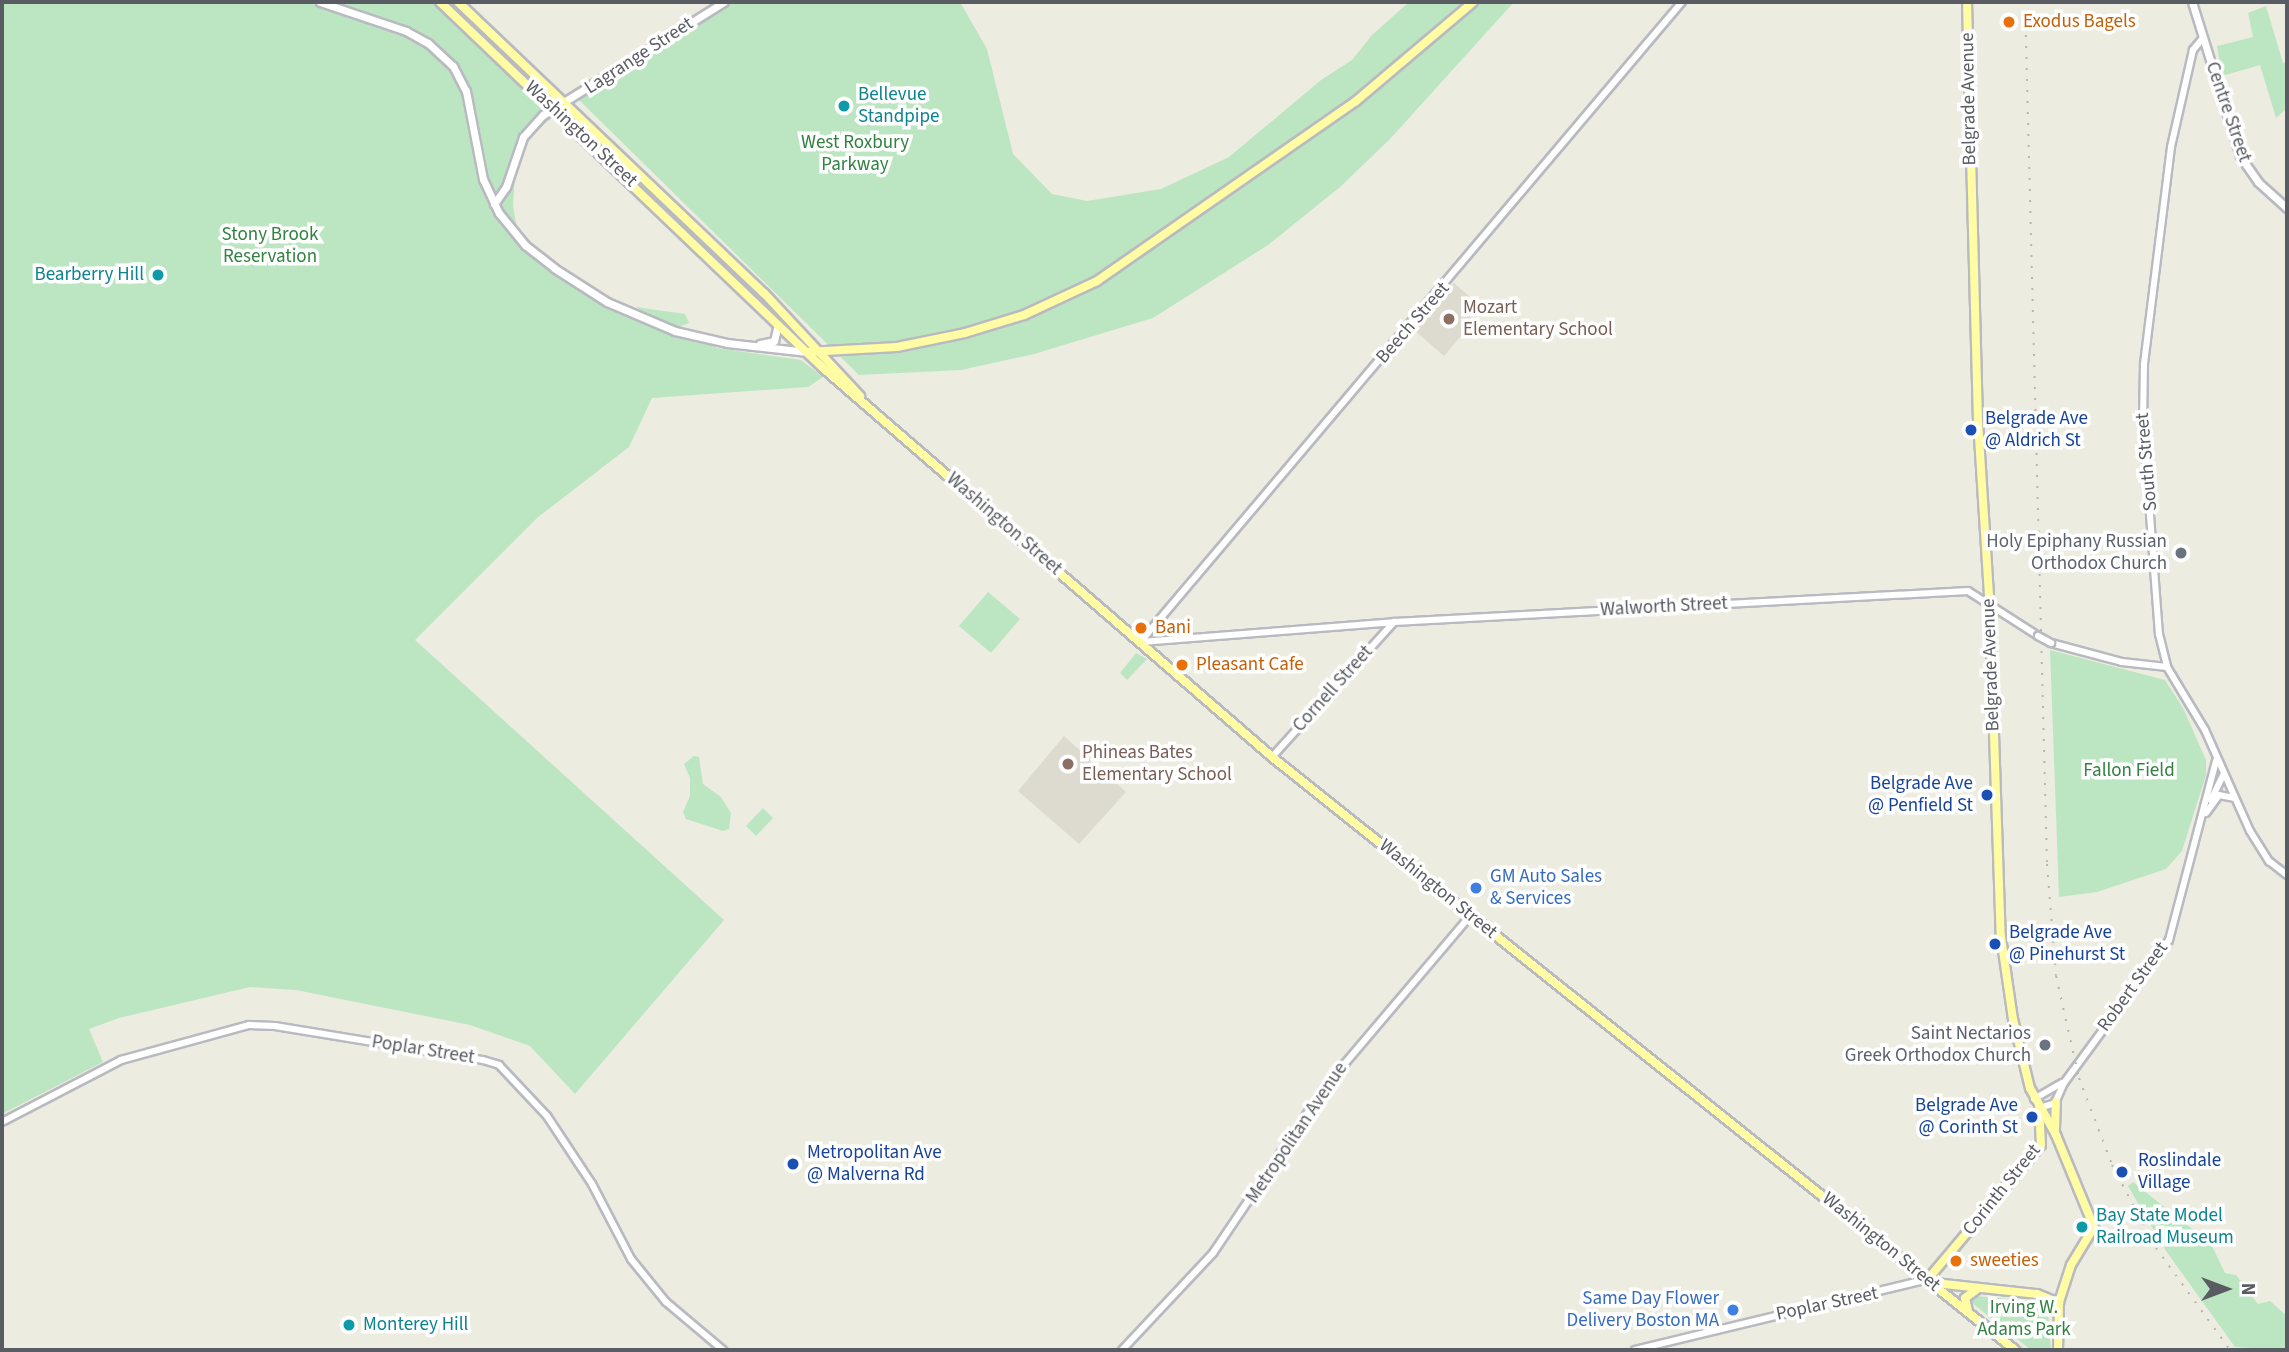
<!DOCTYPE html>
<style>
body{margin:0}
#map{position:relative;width:2289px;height:1352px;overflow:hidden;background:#edece1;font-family:"Source Sans 3",sans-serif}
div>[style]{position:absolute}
.education>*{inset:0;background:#dddbd0}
.green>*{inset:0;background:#bce6c2}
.roads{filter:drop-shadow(2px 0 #b9bac1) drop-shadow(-2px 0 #b9bac1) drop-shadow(0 2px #b9bac1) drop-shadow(0 -2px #b9bac1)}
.tertiary>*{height:6px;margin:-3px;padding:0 3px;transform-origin:3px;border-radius:3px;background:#fff}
.secondary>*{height:7px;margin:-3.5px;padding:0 3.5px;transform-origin:3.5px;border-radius:3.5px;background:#fff}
.primary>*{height:8px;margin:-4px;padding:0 4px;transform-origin:4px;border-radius:4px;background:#fffca4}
.rail>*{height:2px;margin-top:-1px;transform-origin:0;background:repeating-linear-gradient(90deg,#b5b5b6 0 2px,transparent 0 11px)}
.bridges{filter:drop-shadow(2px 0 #b9bac1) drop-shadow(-2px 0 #b9bac1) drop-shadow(0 2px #b9bac1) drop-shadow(0 -2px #b9bac1)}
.tertiary-bridge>*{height:6px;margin:-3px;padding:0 3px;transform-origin:3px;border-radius:3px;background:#fff}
.dots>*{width:19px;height:19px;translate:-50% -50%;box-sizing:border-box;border:4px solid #fff;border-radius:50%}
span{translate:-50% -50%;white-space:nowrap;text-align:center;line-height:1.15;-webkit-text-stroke:7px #fff;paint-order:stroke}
.food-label{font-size:19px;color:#c56008}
.left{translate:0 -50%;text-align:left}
.street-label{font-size:19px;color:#5a5c63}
.culture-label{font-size:19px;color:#0d838f}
.right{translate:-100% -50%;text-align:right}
.park-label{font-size:19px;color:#318240}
.education-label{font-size:19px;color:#785e54}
.transit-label{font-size:19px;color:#164399}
.worship-label{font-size:19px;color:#5b616d}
.shop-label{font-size:19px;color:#366cbe}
.frame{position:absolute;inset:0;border:4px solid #5a5c63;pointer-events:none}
.north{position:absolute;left:2191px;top:1254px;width:70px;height:70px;-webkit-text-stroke:5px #fff;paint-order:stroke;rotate:90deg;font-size:19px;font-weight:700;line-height:28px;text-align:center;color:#5a5c63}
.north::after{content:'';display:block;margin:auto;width:24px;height:32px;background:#5a5c63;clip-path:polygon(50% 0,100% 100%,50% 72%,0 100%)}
</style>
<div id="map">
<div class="education">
<i style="clip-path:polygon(1454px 283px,1484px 309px,1444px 356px,1414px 330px)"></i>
<i style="clip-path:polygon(1064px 736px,1126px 792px,1079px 844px,1018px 791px)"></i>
</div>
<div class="green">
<i style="clip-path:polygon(2px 2px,435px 2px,553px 117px,528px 137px,515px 175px,513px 206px,518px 234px,615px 305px,702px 337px,717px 348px,801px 360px,823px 377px,808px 387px,652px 398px,629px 447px,537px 518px,415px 640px,724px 920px,575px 1094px,530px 1046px,470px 1025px,296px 990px,250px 987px,119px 1018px,89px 1029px,103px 1062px,2px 1114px)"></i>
<i style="clip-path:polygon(731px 2px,960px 2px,987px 49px,1013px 154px,1052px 194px,1087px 201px,1161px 189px,1229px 157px,1321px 80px,1352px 60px,1372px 35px,1409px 2px,1514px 2px,1390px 139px,1340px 187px,1268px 245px,1153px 318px,1034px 354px,961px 370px,859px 375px,579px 100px)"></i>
<i style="clip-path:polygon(2266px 6px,2283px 63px,2287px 62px,2287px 108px,2276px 118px,2260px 65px,2222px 76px,2217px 46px,2253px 37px,2248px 13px)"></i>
<i style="clip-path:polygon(636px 307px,685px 314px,689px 323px,679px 327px,661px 323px)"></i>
<i style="clip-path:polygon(988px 592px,1020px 619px,991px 653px,959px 626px)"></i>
<i style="clip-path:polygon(2050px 650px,2165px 680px,2183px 708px,2206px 760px,2206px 775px,2182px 851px,2166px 869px,2097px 892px,2059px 897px)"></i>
<i style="clip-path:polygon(1136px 653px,1147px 659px,1127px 680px,1120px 673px)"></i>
<i style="clip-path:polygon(694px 756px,699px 757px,703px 784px,721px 797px,731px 813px,729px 829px,723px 831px,686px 819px,683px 812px,690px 796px,690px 778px,684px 764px)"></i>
<i style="clip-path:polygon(763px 808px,773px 818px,756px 836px,746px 826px)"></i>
<i style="clip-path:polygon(2133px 1182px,2211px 1244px,2225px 1273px,2236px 1275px,2258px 1304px,2270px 1301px,2287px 1316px,2287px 1350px,2235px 1347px,2166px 1251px,2128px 1186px)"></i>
<i style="clip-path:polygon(1974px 1296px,2036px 1301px,2048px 1314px,2051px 1350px,2031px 1350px,1972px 1303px)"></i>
</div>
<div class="roads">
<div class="tertiary">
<i style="left:2203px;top:38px;width:16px;rotate:130deg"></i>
<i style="left:2193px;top:50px;width:99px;rotate:102.8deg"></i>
<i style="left:2171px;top:147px;width:220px;rotate:97.1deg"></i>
<i style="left:2144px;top:365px;width:57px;rotate:91deg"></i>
<i style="left:2143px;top:422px;width:213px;rotate:85.7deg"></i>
<i style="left:2159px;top:634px;width:34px;rotate:76deg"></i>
<i style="left:2167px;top:667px;width:74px;rotate:58.9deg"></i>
<i style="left:2205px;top:730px;width:111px;rotate:66deg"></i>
<i style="left:2250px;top:831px;width:36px;rotate:58deg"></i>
<i style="left:2269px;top:861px;width:23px;rotate:38deg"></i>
<i style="left:1142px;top:640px;width:836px;rotate:-49.76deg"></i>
<i style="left:1141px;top:642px;width:254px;rotate:-4.5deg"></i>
<i style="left:1394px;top:622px;width:575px;rotate:-3.09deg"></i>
<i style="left:1968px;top:591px;width:83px;rotate:32.7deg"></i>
<i style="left:2051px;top:643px;width:73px;rotate:15deg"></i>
<i style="left:2122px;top:662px;width:45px;rotate:6.3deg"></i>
<i style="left:1272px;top:757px;width:182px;rotate:-47.9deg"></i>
<i style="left:2211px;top:800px;width:28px;rotate:-64deg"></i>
<i style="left:2206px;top:813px;width:22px;rotate:-54deg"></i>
<i style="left:2219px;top:795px;width:15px;rotate:11deg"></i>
<i style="left:2034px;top:1099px;width:32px;rotate:-30deg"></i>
<i style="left:2039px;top:1108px;width:17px;rotate:-17deg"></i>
<i style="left:2055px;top:1103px;width:22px;rotate:-66deg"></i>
<i style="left:2064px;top:1083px;width:177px;rotate:-53.7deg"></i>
<i style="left:2169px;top:940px;width:185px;rotate:-75.3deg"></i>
<i style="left:2px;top:1122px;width:134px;rotate:-27.5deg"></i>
<i style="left:121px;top:1060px;width:133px;rotate:-15.3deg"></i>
<i style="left:249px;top:1025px;width:26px;rotate:2deg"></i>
<i style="left:275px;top:1026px;width:211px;rotate:9.3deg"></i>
<i style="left:483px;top:1060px;width:17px;rotate:17deg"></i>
<i style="left:499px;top:1065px;width:70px;rotate:46.7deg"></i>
<i style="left:547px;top:1116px;width:82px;rotate:56.5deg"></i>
<i style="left:592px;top:1184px;width:85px;rotate:62.5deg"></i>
<i style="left:631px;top:1259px;width:55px;rotate:50.9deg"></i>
<i style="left:666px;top:1302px;width:75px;rotate:40.1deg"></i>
<i style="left:1122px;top:1350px;width:133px;rotate:-46.8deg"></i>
<i style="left:1213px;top:1253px;width:200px;rotate:-56deg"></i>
<i style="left:1325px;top:1087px;width:226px;rotate:-49.7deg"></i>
<i style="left:1635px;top:1350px;width:301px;rotate:-13.6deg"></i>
</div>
<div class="secondary">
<i style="left:320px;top:2px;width:91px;rotate:18.6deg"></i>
<i style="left:406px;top:31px;width:25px;rotate:29deg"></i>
<i style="left:428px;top:43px;width:34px;rotate:43deg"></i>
<i style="left:453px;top:66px;width:28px;rotate:63deg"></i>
<i style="left:466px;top:91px;width:90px;rotate:79.1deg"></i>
<i style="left:483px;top:179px;width:38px;rotate:65deg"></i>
<i style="left:499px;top:213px;width:41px;rotate:50.9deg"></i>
<i style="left:525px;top:245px;width:37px;rotate:38deg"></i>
<i style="left:554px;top:268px;width:63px;rotate:32.7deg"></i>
<i style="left:607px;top:302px;width:74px;rotate:23.1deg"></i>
<i style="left:675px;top:331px;width:53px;rotate:13deg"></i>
<i style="left:727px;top:343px;width:81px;rotate:6.4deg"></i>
<i style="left:2192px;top:2px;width:161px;rotate:72.7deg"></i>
<i style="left:2240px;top:156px;width:32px;rotate:55deg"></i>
<i style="left:2258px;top:182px;width:39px;rotate:42deg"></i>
<i style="left:494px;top:204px;width:21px;rotate:-55deg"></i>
<i style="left:506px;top:187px;width:53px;rotate:-71.2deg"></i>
<i style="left:523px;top:137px;width:30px;rotate:-48deg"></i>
<i style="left:543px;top:115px;width:213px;rotate:-32deg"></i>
<i style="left:760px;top:344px;width:14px;rotate:-12deg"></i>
<i style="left:774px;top:341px;width:17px;rotate:-77deg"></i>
</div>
<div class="primary">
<i style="left:440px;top:2px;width:530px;rotate:43.7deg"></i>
<i style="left:823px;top:368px;width:594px;rotate:40.9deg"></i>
<i style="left:1272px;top:757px;width:951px;rotate:38.59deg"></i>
<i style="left:458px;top:2px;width:422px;rotate:43.6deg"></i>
<i style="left:764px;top:293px;width:141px;rotate:47deg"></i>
<i style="left:1967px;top:2px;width:419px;rotate:88.5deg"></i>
<i style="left:1978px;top:421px;width:192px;rotate:86.4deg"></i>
<i style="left:1990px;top:613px;width:324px;rotate:88.1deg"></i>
<i style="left:2001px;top:937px;width:83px;rotate:81.7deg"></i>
<i style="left:2013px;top:1019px;width:71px;rotate:76.2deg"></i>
<i style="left:2030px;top:1088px;width:54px;rotate:61deg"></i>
<i style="left:2056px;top:1135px;width:100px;rotate:67.6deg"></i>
<i style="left:2094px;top:1227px;width:44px;rotate:121.2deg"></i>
<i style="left:2071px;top:1265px;width:40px;rotate:108deg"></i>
<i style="left:2059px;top:1303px;width:47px;rotate:91.2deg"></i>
<i style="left:807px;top:352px;width:90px;rotate:-3.2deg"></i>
<i style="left:897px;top:347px;width:69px;rotate:-11.6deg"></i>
<i style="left:965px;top:333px;width:62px;rotate:-17deg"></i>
<i style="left:1024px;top:315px;width:81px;rotate:-25deg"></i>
<i style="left:1097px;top:281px;width:315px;rotate:-34.8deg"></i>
<i style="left:1356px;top:101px;width:153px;rotate:-40.2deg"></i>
<i style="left:2055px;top:1129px;width:27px;rotate:-88deg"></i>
<i style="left:1928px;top:1279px;width:175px;rotate:-49.9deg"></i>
<i style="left:2041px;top:1145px;width:37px;rotate:-93deg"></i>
<i style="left:1935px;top:1283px;width:103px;rotate:6.2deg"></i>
<i style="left:2037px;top:1294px;width:24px;rotate:22deg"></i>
<i style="left:1968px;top:1311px;width:13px;rotate:-103deg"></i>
<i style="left:1965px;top:1298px;width:14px;rotate:-36deg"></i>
</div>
</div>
<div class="rail">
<i style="left:2025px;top:2px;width:862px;rotate:88.54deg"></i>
<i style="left:2047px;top:864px;width:112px;rotate:85.4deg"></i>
<i style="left:2056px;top:976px;width:105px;rotate:77.3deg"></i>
<i style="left:2079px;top:1078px;width:93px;rotate:69.2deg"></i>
<i style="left:2112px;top:1165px;width:94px;rotate:62.1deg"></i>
<i style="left:2156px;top:1248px;width:126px;rotate:54deg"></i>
</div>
<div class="bridges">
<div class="tertiary-bridge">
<i style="left:2038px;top:636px;width:15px;rotate:28deg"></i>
</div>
</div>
<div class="dots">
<i style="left:2009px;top:22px;background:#e8710a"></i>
<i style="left:844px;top:106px;background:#0f9aa8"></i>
<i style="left:158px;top:275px;background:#0f9aa8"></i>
<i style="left:1449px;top:319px;background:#8d6e63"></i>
<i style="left:1971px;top:430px;background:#1a4fb4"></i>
<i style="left:2181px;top:553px;background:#6b7280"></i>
<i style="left:1141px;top:628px;background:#e8710a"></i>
<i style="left:1182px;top:665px;background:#e8710a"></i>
<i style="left:1068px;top:764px;background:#8d6e63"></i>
<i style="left:1987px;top:795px;background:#1a4fb4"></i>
<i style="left:1476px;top:888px;background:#3f7fe0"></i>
<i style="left:1995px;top:944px;background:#1a4fb4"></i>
<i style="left:2045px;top:1045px;background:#6b7280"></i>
<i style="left:2032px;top:1117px;background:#1a4fb4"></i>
<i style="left:793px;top:1164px;background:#1a4fb4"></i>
<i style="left:2122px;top:1172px;background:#1a4fb4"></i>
<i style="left:2082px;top:1227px;background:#0f9aa8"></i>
<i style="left:1956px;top:1261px;background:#e8710a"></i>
<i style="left:1733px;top:1310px;background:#3f7fe0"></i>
<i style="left:349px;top:1325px;background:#0f9aa8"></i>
</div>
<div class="food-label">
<span class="left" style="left:2023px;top:22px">Exodus Bagels</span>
<span class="left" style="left:1155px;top:628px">Bani</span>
<span class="left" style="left:1196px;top:665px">Pleasant Cafe</span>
<span class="left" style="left:1970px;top:1261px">sweeties</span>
</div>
<div class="street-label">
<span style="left:639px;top:56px;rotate:-33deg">Lagrange Street</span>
<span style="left:1969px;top:99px;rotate:-91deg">Belgrade Avenue</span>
<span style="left:2228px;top:112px;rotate:71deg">Centre Street</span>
<span style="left:581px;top:134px;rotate:43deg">Washington Street</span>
<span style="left:1413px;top:323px;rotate:-49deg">Beech Street</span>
<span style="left:2147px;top:462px;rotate:-95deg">South Street</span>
<span style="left:1004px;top:524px;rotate:41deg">Washington Street</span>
<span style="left:1664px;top:607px;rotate:-3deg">Walworth Street</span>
<span style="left:1991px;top:665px;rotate:-92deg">Belgrade Avenue</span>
<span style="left:1333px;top:689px;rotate:-48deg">Cornell Street</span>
<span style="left:1438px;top:889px;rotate:39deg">Washington Street</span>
<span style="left:2133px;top:987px;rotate:-54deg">Robert Street</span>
<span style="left:423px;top:1050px;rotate:9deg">Poplar Street</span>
<span style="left:1297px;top:1133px;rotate:-56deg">Metropolitan Avenue</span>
<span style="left:2002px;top:1190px;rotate:-51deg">Corinth Street</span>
<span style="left:1881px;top:1242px;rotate:39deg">Washington Street</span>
<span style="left:1827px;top:1304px;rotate:-12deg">Poplar Street</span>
</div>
<div class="culture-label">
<span class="left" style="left:858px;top:106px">Bellevue<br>Standpipe</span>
<span class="right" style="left:144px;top:275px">Bearberry Hill</span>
<span class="left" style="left:2096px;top:1227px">Bay State Model<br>Railroad Museum</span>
<span class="left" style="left:363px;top:1325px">Monterey Hill</span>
</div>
<div class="park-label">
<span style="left:855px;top:154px">West Roxbury<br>Parkway</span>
<span style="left:270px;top:246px">Stony Brook<br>Reservation</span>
<span style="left:2129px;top:771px">Fallon Field</span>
<span style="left:2024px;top:1319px">Irving W.<br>Adams Park</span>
</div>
<div class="education-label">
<span class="left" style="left:1463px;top:319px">Mozart<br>Elementary School</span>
<span class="left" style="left:1082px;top:764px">Phineas Bates<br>Elementary School</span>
</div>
<div class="transit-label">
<span class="left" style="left:1985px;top:430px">Belgrade Ave<br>@ Aldrich St</span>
<span class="right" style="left:1973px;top:795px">Belgrade Ave<br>@ Penfield St</span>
<span class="left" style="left:2009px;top:944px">Belgrade Ave<br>@ Pinehurst St</span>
<span class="right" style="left:2018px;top:1117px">Belgrade Ave<br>@ Corinth St</span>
<span class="left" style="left:807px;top:1164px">Metropolitan Ave<br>@ Malverna Rd</span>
<span class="left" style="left:2138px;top:1172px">Roslindale<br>Village</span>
</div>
<div class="worship-label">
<span class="right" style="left:2167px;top:553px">Holy Epiphany Russian<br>Orthodox Church</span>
<span class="right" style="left:2031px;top:1045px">Saint Nectarios<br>Greek Orthodox Church</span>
</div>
<div class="shop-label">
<span class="left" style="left:1490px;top:888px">GM Auto Sales<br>&amp; Services</span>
<span class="right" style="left:1719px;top:1310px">Same Day Flower<br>Delivery Boston MA</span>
</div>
<div class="frame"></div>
<div class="north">N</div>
</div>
